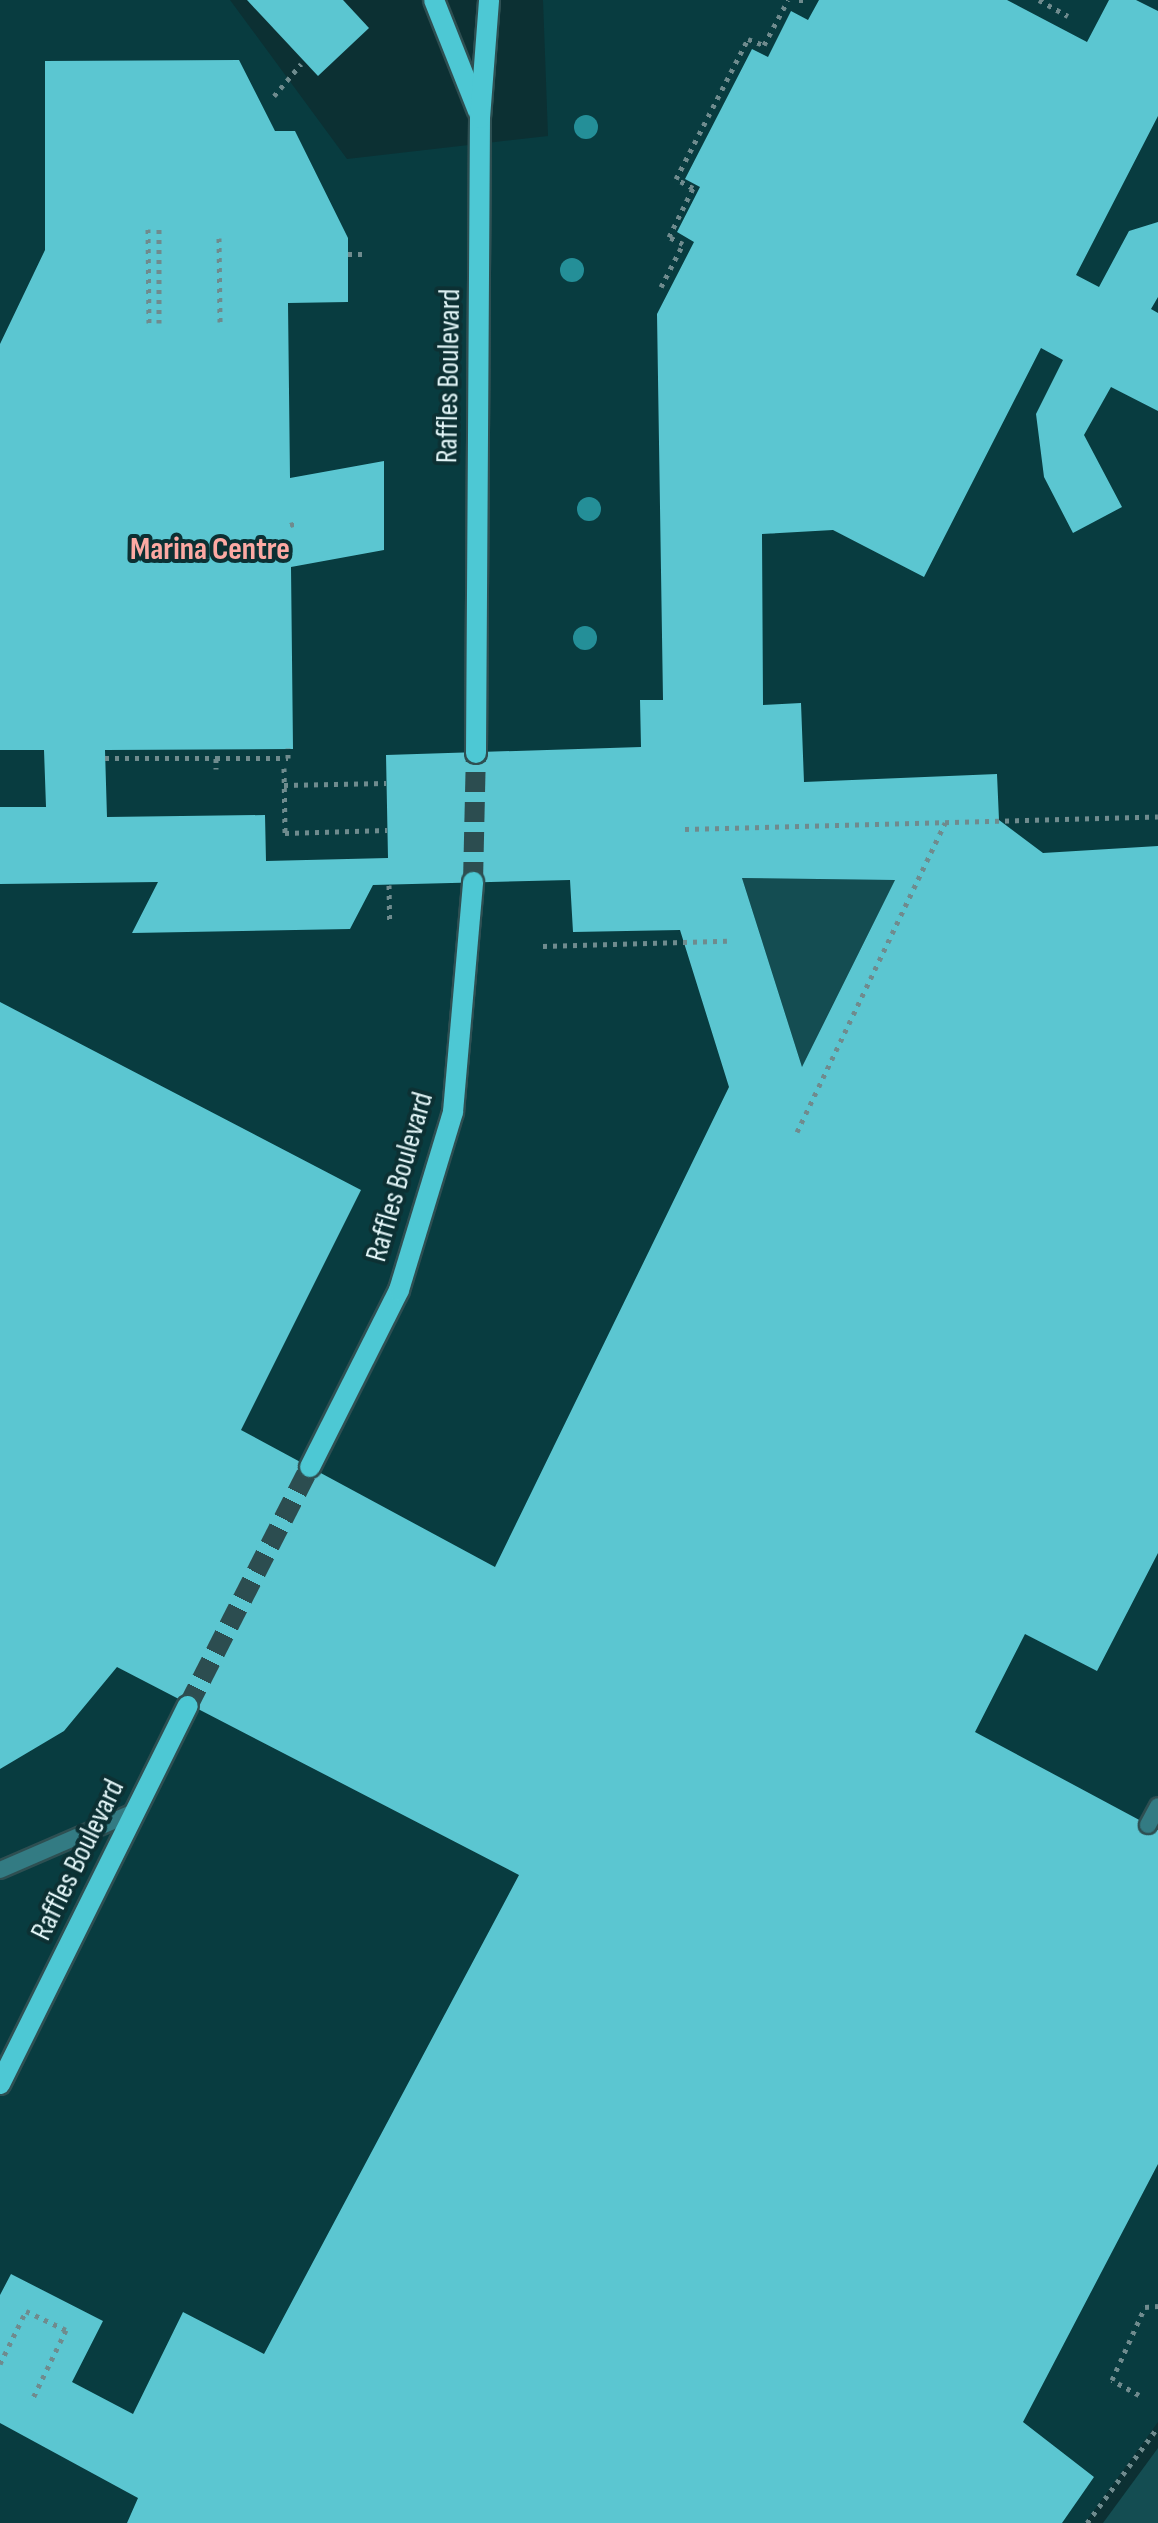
<!DOCTYPE html>
<style>
body{margin:0}
#map{position:relative;width:1158px;height:2523px;overflow:hidden;background:#0c3033;font-family:"Sofia Sans Condensed",sans-serif}
div>[style]{position:absolute}
.built>*{inset:0;background:#083c40}
.green>*{inset:0;background:#144d52}
.building>*{inset:0;background:#5bc6d1}
.primary-tunnel>*{height:20px;margin-top:-10px;transform-origin:0;background:repeating-linear-gradient(90deg,#2c4d50 0 20px,transparent 0 30px)}
.path>*{height:5px;margin-top:-2.5px;transform-origin:0;background:repeating-linear-gradient(90deg,#6f8b8e 0 4px,transparent 0 10px)}
.roads{filter:drop-shadow(2px 0 #2e4f52) drop-shadow(-2px 0 #2e4f52) drop-shadow(0 2px #2e4f52) drop-shadow(0 -2px #2e4f52)}
.service>*{height:16px;margin:-8px;padding:0 8px;transform-origin:8px;border-radius:8px;background:#337b83}
.tertiary>*{height:16px;margin:-8px;padding:0 8px;transform-origin:8px;border-radius:8px;background:#337b83}
.primary>*{height:20px;margin:-10px;padding:0 10px;transform-origin:10px;border-radius:10px;background:#4dc8d4}
.trees>*{width:24px;height:24px;margin:-12px;border-radius:50%;background:#248f98}
span{translate:-50% -50%;white-space:nowrap;text-align:center;line-height:1.15;-webkit-text-stroke:8px #0c3033;paint-order:stroke}
.street-label{font-size:30px;color:#e1f4f6}
.neighbourhood-label{font-size:32px;color:#fda9a3;font-weight:700}
</style>
<div id="map">
<div class="built">
<i style="clip-path:polygon(0 0,230px 0,347px 159px,548px 136px,543px 0,1158px 0,1158px 2422px,1085px 2523px,0 2523px)"></i>
</div>
<div class="green">
<i style="clip-path:polygon(742px 878px,895px 880px,802px 1067px)"></i>
<i style="clip-path:polygon(1158px 2448px,1158px 2523px,1103px 2523px)"></i>
</div>
<div class="building">
<i style="clip-path:polygon(247px 0,343px 0,369px 28px,318px 76px)"></i>
<i style="clip-path:polygon(evenodd,819px 0,1007px 0,1087px 42px,1109px 0,1136px 0,1158px 11px,1158px 116px,1076px 275px,1099px 287px,1129px 231px,1158px 222px,1158px 297px,1151px 309px,1158px 313px,1158px 411px,1111px 387px,1084px 435px,1122px 507px,1073px 533px,1044px 477px,1036px 414px,1063px 360px,1041px 348px,924px 577px,833px 530px,762px 534px,763px 705px,801px 703px,804px 782px,997px 774px,999px 820px,1043px 853px,1158px 846px,1158px 1553px,1097px 1671px,1025px 1634px,975px 1732px,1158px 1830px,1158px 2164px,1023px 2422px,1094px 2477px,1062px 2523px,127px 2523px,138px 2498px,0 2423px,0 2295px,11px 2274px,103px 2321px,72px 2382px,133px 2414px,183px 2312px,264px 2354px,519px 1875px,117px 1667px,64px 1731px,0 1769px,0 1002px,361px 1190px,241px 1430px,495px 1567px,729px 1087px,680px 930px,573px 932px,570px 880px,373px 885px,350px 929px,132px 933px,158px 882px,0 884px,0 807px,46px 807px,44px 750px,0 750px,0 344px,45px 250px,45px 61px,239px 60px,275px 131px,295px 131px,348px 238px,348px 302px,288px 303px,290px 478px,384px 461px,384px 550px,291px 567px,293px 749px,105px 750px,107px 817px,265px 815px,266px 861px,388px 858px,386px 755px,641px 747px,640px 700px,663px 700px,657px 314px,694px 242px,677px 232px,700px 187px,685px 179px,752px 49px,768px 57px,791px 11px,808px 20px,819px 0,742px 878px,895px 880px,802px 1067px,742px 878px)"></i>
</div>
<div class="primary-tunnel">
<i style="left:473px;top:882px;width:129px;rotate:-88.7deg"></i>
<i style="left:188px;top:1706px;width:268px;rotate:-63deg"></i>
</div>
<div class="path">
<i style="left:799px;top:0;width:10px"></i>
<i style="left:1039px;top:0;width:33px;rotate:29deg"></i>
<i style="left:274px;top:96px;width:42px;rotate:-49.8deg"></i>
<i style="left:148px;top:229px;width:94px;rotate:89.4deg"></i>
<i style="left:219px;top:238px;width:84px;rotate:89.3deg"></i>
<i style="left:348px;top:254px;width:16px"></i>
<i style="left:661px;top:287px;width:48px;rotate:-62.9deg"></i>
<i style="left:683px;top:244px;width:16px;rotate:-153deg"></i>
<i style="left:669px;top:237px;width:55px;rotate:-63.9deg"></i>
<i style="left:693px;top:188px;width:19px;rotate:-152deg"></i>
<i style="left:676px;top:179px;width:157px;rotate:-62.8deg"></i>
<i style="left:748px;top:39px;width:17px;rotate:21deg"></i>
<i style="left:764px;top:45px;width:51px;rotate:-61.9deg"></i>
<i style="left:159px;top:323px;width:94px;rotate:-90deg"></i>
<i style="left:290px;top:525px;width:7px;rotate:-16deg"></i>
<i style="left:105px;top:758px;width:111px"></i>
<i style="left:216px;top:758px;width:11px;rotate:90deg"></i>
<i style="left:216px;top:758px;width:72px"></i>
<i style="left:288px;top:758px;width:10px;rotate:-90deg"></i>
<i style="left:284px;top:768px;width:65px;rotate:89.1deg"></i>
<i style="left:285px;top:833px;width:102px;rotate:-1.7deg"></i>
<i style="left:284px;top:785px;width:102px;rotate:-1.1deg"></i>
<i style="left:685px;top:829px;width:473px;rotate:-1.5deg"></i>
<i style="left:389px;top:885px;width:39px;rotate:89deg"></i>
<i style="left:543px;top:946px;width:184px;rotate:-1.6deg"></i>
<i style="left:797px;top:1132px;width:343px;rotate:-64.4deg"></i>
<i style="left:0;top:2364px;width:59px;rotate:-63.9deg"></i>
<i style="left:26px;top:2311px;width:44px;rotate:25.4deg"></i>
<i style="left:66px;top:2330px;width:78px;rotate:115.9deg"></i>
<i style="left:1139px;top:2395px;width:31px;rotate:-151deg"></i>
<i style="left:1112px;top:2380px;width:80px;rotate:-65.7deg"></i>
<i style="left:1145px;top:2307px;width:13px;rotate:-4deg"></i>
<i style="left:1087px;top:2523px;width:119px;rotate:-53.5deg"></i>
</div>
<div class="roads">
<div class="service">
<i style="left:1148px;top:1825px;width:21px;rotate:-62deg"></i>
</div>
<div class="tertiary">
<i style="left:0;top:1870px;width:146px;rotate:-23.4deg"></i>
</div>
<div class="primary">
<i style="left:434px;top:0;width:119px;rotate:68.4deg"></i>
<i style="left:476px;top:753px;width:635px;rotate:-89.64deg"></i>
<i style="left:480px;top:118px;width:118px;rotate:-85.6deg"></i>
<i style="left:310px;top:1467px;width:198px;rotate:-63.3deg"></i>
<i style="left:399px;top:1290px;width:186px;rotate:-73.1deg"></i>
<i style="left:453px;top:1112px;width:231px;rotate:-85deg"></i>
<i style="left:0;top:2084px;width:422px;rotate:-63.6deg"></i>
</div>
</div>
<div class="trees">
<i style="left:586px;top:127px"></i>
<i style="left:572px;top:270px"></i>
<i style="left:589px;top:509px"></i>
<i style="left:585px;top:638px"></i>
</div>
<div class="street-label">
<span style="left:449px;top:376px;rotate:-89deg">Raffles Boulevard</span>
<span style="left:400px;top:1177px;rotate:-74deg">Raffles Boulevard</span>
<span style="left:78px;top:1860px;rotate:-64deg">Raffles Boulevard</span>
</div>
<div class="neighbourhood-label">
<span style="left:210px;top:550px">Marina Centre</span>
</div>
</div>
